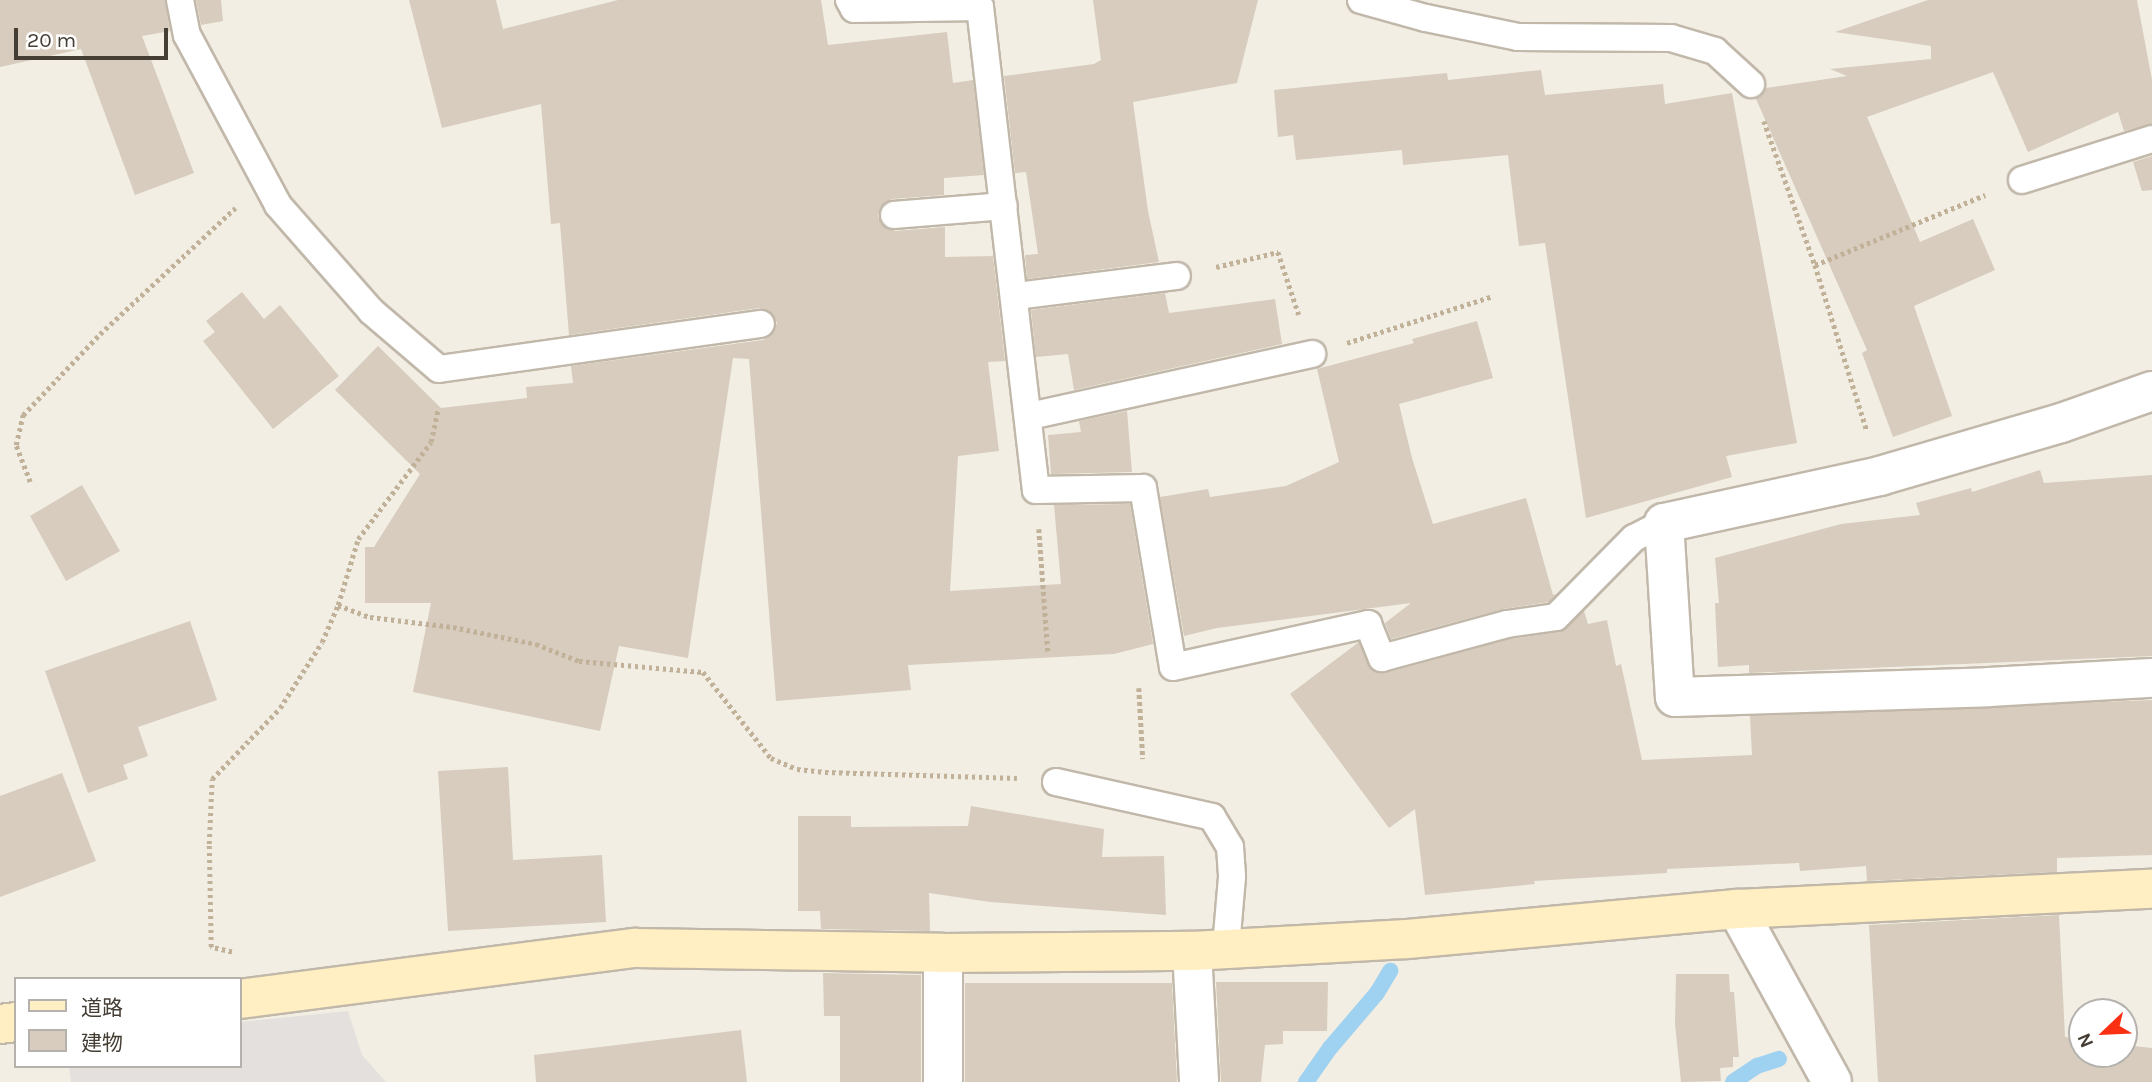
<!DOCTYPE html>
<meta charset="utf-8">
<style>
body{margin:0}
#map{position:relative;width:2152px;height:1082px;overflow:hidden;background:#f2eee4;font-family:Karla,"Noto Sans JP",sans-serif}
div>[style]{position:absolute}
.parking>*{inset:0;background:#e3e0dd}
.stream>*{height:16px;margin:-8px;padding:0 8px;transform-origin:8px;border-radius:8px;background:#9fd1f0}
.building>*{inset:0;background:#d7ccbd}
.path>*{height:4.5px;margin-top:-2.25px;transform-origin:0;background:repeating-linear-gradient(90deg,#c0b198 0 3.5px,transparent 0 7px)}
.roads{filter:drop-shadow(2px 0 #c1b8aa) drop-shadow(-2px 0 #c1b8aa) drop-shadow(0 2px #c1b8aa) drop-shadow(0 -2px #c1b8aa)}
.lane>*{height:26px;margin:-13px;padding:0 13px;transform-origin:13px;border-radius:13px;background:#fff}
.street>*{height:38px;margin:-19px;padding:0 19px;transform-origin:19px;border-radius:19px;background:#fff}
.secondary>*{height:38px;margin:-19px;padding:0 19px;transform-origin:19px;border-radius:19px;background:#ffefc2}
span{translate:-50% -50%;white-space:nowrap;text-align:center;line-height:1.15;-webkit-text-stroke:5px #fff;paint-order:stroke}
.legend{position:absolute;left:14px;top:977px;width:228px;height:91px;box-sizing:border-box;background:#fff;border:2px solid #b5b2ae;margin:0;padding:9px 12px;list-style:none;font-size:21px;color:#453e34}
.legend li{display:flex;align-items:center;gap:14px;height:35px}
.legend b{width:35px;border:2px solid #b5b2ae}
.north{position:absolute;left:2068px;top:998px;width:70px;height:70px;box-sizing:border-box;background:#fff;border:2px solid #b5b2ae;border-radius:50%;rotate:247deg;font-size:19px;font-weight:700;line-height:28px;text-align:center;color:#453e34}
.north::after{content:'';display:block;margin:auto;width:24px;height:32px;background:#fb3013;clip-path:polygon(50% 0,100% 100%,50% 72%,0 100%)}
.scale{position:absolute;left:14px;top:28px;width:154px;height:32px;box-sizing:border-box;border:4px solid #453e34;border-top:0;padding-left:9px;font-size:21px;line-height:24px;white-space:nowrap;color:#453e34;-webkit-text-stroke:5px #fff;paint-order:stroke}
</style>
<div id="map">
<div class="parking">
<i style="clip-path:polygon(348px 1011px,362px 1055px,386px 1082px,71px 1082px,69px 1066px,240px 1066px,240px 1022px)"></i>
</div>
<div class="stream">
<i style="left:1306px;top:1082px;width:42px;rotate:-54.8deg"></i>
<i style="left:1330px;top:1048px;width:72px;rotate:-49.5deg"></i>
<i style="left:1377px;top:993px;width:26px;rotate:-59deg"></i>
<i style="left:1733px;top:1082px;width:29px;rotate:-34deg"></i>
<i style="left:1757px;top:1066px;width:23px;rotate:-18deg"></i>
</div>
<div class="building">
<i style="clip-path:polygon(0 0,165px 0,170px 31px,142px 36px,194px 173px,135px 195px,81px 49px,0 67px)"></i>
<i style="clip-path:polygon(196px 0,221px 0,223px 21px,201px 25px)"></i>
<i style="clip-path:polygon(409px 0,496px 0,503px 29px,618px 0,821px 0,828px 45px,947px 32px,953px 83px,973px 80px,984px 175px,944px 178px,944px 195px,892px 199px,880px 208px,878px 216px,882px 224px,895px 231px,945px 227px,945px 257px,993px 256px,1005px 361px,988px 362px,999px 451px,958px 456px,950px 591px,1061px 584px,1054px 505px,1130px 504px,1153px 644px,1114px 654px,908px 665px,911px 690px,776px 701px,749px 359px,733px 358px,688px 658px,619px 646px,600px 731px,413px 692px,431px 603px,365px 603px,365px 547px,374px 547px,420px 474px,335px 390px,378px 346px,441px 408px,527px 398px,526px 387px,573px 383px,571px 366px,763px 340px,771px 336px,777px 323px,773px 314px,759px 308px,569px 335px,560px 223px,551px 224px,541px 104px,442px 128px)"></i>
<i style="clip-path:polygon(1093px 0,1258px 0,1237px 83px,1133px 102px,1148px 211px,1159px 262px,1027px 279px,1025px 255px,1038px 254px,1026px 172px,1015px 173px,1004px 76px,1094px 64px,1101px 60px)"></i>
<i style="clip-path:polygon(1928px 0,2137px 0,2152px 80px,2152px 124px,2124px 131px,2118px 112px,2028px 152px,1993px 72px,1867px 117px,1920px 242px,1973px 219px,1995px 270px,1914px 306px,1952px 416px,1893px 437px,1862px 353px,1867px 350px,1756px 99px,1766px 88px,1847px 76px,1830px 69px,1931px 59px,1931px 46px,1835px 32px)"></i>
<i style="clip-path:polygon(1541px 70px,1545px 95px,1663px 84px,1665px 104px,1732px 93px,1797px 443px,1726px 456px,1732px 477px,1586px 518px,1545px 243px,1519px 246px,1508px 155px,1403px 165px,1402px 150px,1296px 160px,1293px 135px,1278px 137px,1274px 90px,1447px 73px,1448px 80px)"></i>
<i style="clip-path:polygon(2152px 156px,2152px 190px,2142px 191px,2133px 162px)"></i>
<i style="clip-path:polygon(242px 292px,264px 319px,280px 305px,339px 376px,273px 429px,203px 341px,215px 332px,206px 321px)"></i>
<i style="clip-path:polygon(1165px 293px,1169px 313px,1275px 299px,1282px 344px,1074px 390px,1068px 354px,1036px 357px,1031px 310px)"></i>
<i style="clip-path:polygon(1477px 321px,1493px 378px,1399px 404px,1412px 458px,1433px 524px,1526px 498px,1553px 595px,1557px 594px,1549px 602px,1503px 609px,1391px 639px,1385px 623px,1411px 603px,1217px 628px,1184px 636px,1160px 497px,1208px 489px,1210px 497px,1286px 486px,1339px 462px,1317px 369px,1414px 343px,1412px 339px)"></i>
<i style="clip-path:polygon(1127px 411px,1132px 472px,1051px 474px,1048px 435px,1081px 432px,1079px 421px)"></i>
<i style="clip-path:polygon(2040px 470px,2044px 483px,2152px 475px,2152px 656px,1749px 673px,1749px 665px,1718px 667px,1715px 603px,1719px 603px,1715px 558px,1841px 524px,1920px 515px,1916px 503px,1971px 488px,1972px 492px)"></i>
<i style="clip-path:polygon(82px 485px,120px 551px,66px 581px,30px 516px)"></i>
<i style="clip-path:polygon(1584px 611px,1588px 624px,1607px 620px,1616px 666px,1621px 664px,1642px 760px,1752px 755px,1750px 716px,2152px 700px,2152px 855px,2057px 858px,2057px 872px,1867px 881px,1866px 866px,1800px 871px,1799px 863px,1667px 869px,1667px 873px,1534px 881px,1535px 884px,1425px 895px,1415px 809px,1389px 828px,1290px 694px,1359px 642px,1371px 670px,1386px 673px,1510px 639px,1559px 632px)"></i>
<i style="clip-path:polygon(190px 621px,217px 700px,138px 727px,148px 756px,123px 765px,128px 779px,88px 793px,45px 671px)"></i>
<i style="clip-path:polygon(508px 767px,513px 860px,602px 855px,606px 922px,448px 931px,438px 771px)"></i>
<i style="clip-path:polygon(62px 773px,96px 861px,0 897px,0 796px)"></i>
<i style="clip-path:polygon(971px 806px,1104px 829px,1102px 857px,1164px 856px,1166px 915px,990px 902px,929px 893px,930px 931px,821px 929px,820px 911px,798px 911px,798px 816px,851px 816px,851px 827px,968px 826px)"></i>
<i style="clip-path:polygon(2059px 915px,2065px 1037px,2082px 1040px,2082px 1054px,2124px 1054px,2124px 1045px,2152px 1048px,2152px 1082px,1878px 1082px,1869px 925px)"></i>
<i style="clip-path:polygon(823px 973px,921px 975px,921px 1082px,840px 1082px,840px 1016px,824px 1016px)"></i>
<i style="clip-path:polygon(1676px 974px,1729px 974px,1730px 992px,1734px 992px,1739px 1057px,1733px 1057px,1733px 1067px,1720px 1068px,1721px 1081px,1681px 1082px,1675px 1024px)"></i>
<i style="clip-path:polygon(1216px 982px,1328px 982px,1327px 1031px,1283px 1031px,1283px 1044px,1265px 1045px,1261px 1082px,1221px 1082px)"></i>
<i style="clip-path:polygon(965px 983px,1172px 983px,1177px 1082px,965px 1082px)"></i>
<i style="clip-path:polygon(741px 1030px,747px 1082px,536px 1082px,534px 1055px)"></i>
</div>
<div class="path">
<i style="left:1764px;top:121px;width:153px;rotate:70.5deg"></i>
<i style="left:1815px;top:265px;width:174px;rotate:72.6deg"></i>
<i style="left:1815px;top:265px;width:184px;rotate:-22.4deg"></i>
<i style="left:1216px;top:267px;width:64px;rotate:-13.6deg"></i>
<i style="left:1278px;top:252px;width:66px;rotate:71.6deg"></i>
<i style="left:1347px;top:343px;width:153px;rotate:-17.8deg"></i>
<i style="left:30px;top:482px;width:40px;rotate:-111deg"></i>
<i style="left:16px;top:445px;width:31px;rotate:-77deg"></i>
<i style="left:23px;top:415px;width:112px;rotate:-46.5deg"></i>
<i style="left:100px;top:334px;width:185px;rotate:-43deg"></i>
<i style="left:1039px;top:529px;width:124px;rotate:85.8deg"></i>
<i style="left:338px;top:605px;width:34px;rotate:21deg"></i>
<i style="left:370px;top:617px;width:84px;rotate:6.9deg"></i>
<i style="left:453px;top:627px;width:85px;rotate:11.6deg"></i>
<i style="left:536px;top:644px;width:46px;rotate:21.6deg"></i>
<i style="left:579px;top:661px;width:124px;rotate:5.1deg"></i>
<i style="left:703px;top:672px;width:110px;rotate:51.7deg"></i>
<i style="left:771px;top:758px;width:28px;rotate:23deg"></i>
<i style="left:797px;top:769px;width:28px;rotate:6deg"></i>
<i style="left:825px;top:772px;width:192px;rotate:1.8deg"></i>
<i style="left:1139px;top:688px;width:71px;rotate:86.8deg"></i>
<i style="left:232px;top:952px;width:22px;rotate:-167deg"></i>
<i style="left:211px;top:947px;width:103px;rotate:-91.1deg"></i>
<i style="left:209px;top:844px;width:65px;rotate:-87.4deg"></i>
<i style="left:212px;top:779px;width:98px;rotate:-46.2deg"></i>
<i style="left:280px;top:708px;width:78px;rotate:-57.5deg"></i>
<i style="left:322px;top:642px;width:40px;rotate:-66.6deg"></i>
<i style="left:338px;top:605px;width:69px;rotate:-73.1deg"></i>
<i style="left:358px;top:539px;width:121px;rotate:-53deg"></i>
<i style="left:431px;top:442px;width:35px;rotate:-78deg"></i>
</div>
<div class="roads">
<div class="lane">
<i style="left:180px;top:0;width:36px;rotate:79deg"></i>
<i style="left:187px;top:35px;width:193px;rotate:61.8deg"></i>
<i style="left:278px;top:205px;width:141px;rotate:48.7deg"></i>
<i style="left:371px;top:311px;width:89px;rotate:40.5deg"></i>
<i style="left:439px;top:369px;width:325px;rotate:-8deg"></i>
<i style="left:849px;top:0;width:10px;rotate:61deg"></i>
<i style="left:854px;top:9px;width:126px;rotate:-0.9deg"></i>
<i style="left:980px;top:7px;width:486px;rotate:83.4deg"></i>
<i style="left:1036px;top:490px;width:107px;rotate:-1.1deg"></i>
<i style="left:1143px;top:488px;width:181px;rotate:80.5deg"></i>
<i style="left:1173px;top:667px;width:200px;rotate:-12.4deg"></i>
<i style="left:1368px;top:624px;width:37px;rotate:68deg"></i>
<i style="left:1382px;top:658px;width:130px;rotate:-15.2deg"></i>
<i style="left:1507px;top:624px;width:49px;rotate:-8.1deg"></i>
<i style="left:1556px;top:617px;width:111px;rotate:-45.4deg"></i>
<i style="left:1634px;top:538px;width:34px;rotate:-27deg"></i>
<i style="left:1361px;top:0;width:67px;rotate:15.5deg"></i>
<i style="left:1426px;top:18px;width:94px;rotate:11.7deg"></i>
<i style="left:1518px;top:37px;width:153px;rotate:0.4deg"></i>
<i style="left:1671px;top:38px;width:46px;rotate:16.5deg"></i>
<i style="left:1715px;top:51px;width:49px;rotate:42.5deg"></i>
<i style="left:2022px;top:180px;width:136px;rotate:-17.5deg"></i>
<i style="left:894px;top:215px;width:110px;rotate:-4.7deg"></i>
<i style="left:1016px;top:296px;width:162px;rotate:-7.1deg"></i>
<i style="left:1030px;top:416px;width:289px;rotate:-12.4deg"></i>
<i style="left:1056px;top:782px;width:160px;rotate:12.6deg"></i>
<i style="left:1212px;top:817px;width:35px;rotate:59deg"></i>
<i style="left:1230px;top:847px;width:30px;rotate:86deg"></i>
<i style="left:1232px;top:877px;width:70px;rotate:94.9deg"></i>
</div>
<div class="street">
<i style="left:2152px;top:391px;width:96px;rotate:160.6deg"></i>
<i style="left:2061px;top:423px;width:189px;rotate:163.7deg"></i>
<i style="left:1880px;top:476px;width:221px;rotate:167.7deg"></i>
<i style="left:1664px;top:523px;width:174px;rotate:86.4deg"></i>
<i style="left:1675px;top:697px;width:314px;rotate:-1.8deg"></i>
<i style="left:1989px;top:687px;width:163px;rotate:-3.2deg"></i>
<i style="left:1737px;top:909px;width:197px;rotate:61.2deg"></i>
<i style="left:1192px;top:951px;width:131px;rotate:86.9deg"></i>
<i style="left:943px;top:953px;width:129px;rotate:90deg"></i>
</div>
<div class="secondary">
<i style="left:240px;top:999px;width:398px;rotate:-7.4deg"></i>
<i style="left:635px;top:948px;width:308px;rotate:0.9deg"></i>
<i style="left:943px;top:953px;width:249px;rotate:-0.5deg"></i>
<i style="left:1192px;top:951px;width:215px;rotate:-3.2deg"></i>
<i style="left:1407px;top:939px;width:331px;rotate:-5.2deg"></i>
<i style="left:1737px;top:909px;width:415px;rotate:-2.8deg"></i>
<i style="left:0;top:1024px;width:16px;rotate:-7deg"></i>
</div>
</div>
<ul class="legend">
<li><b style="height:9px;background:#ffefc2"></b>道路</li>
<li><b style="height:19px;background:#d7ccbd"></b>建物</li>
</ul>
<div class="north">N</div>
<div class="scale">20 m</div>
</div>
